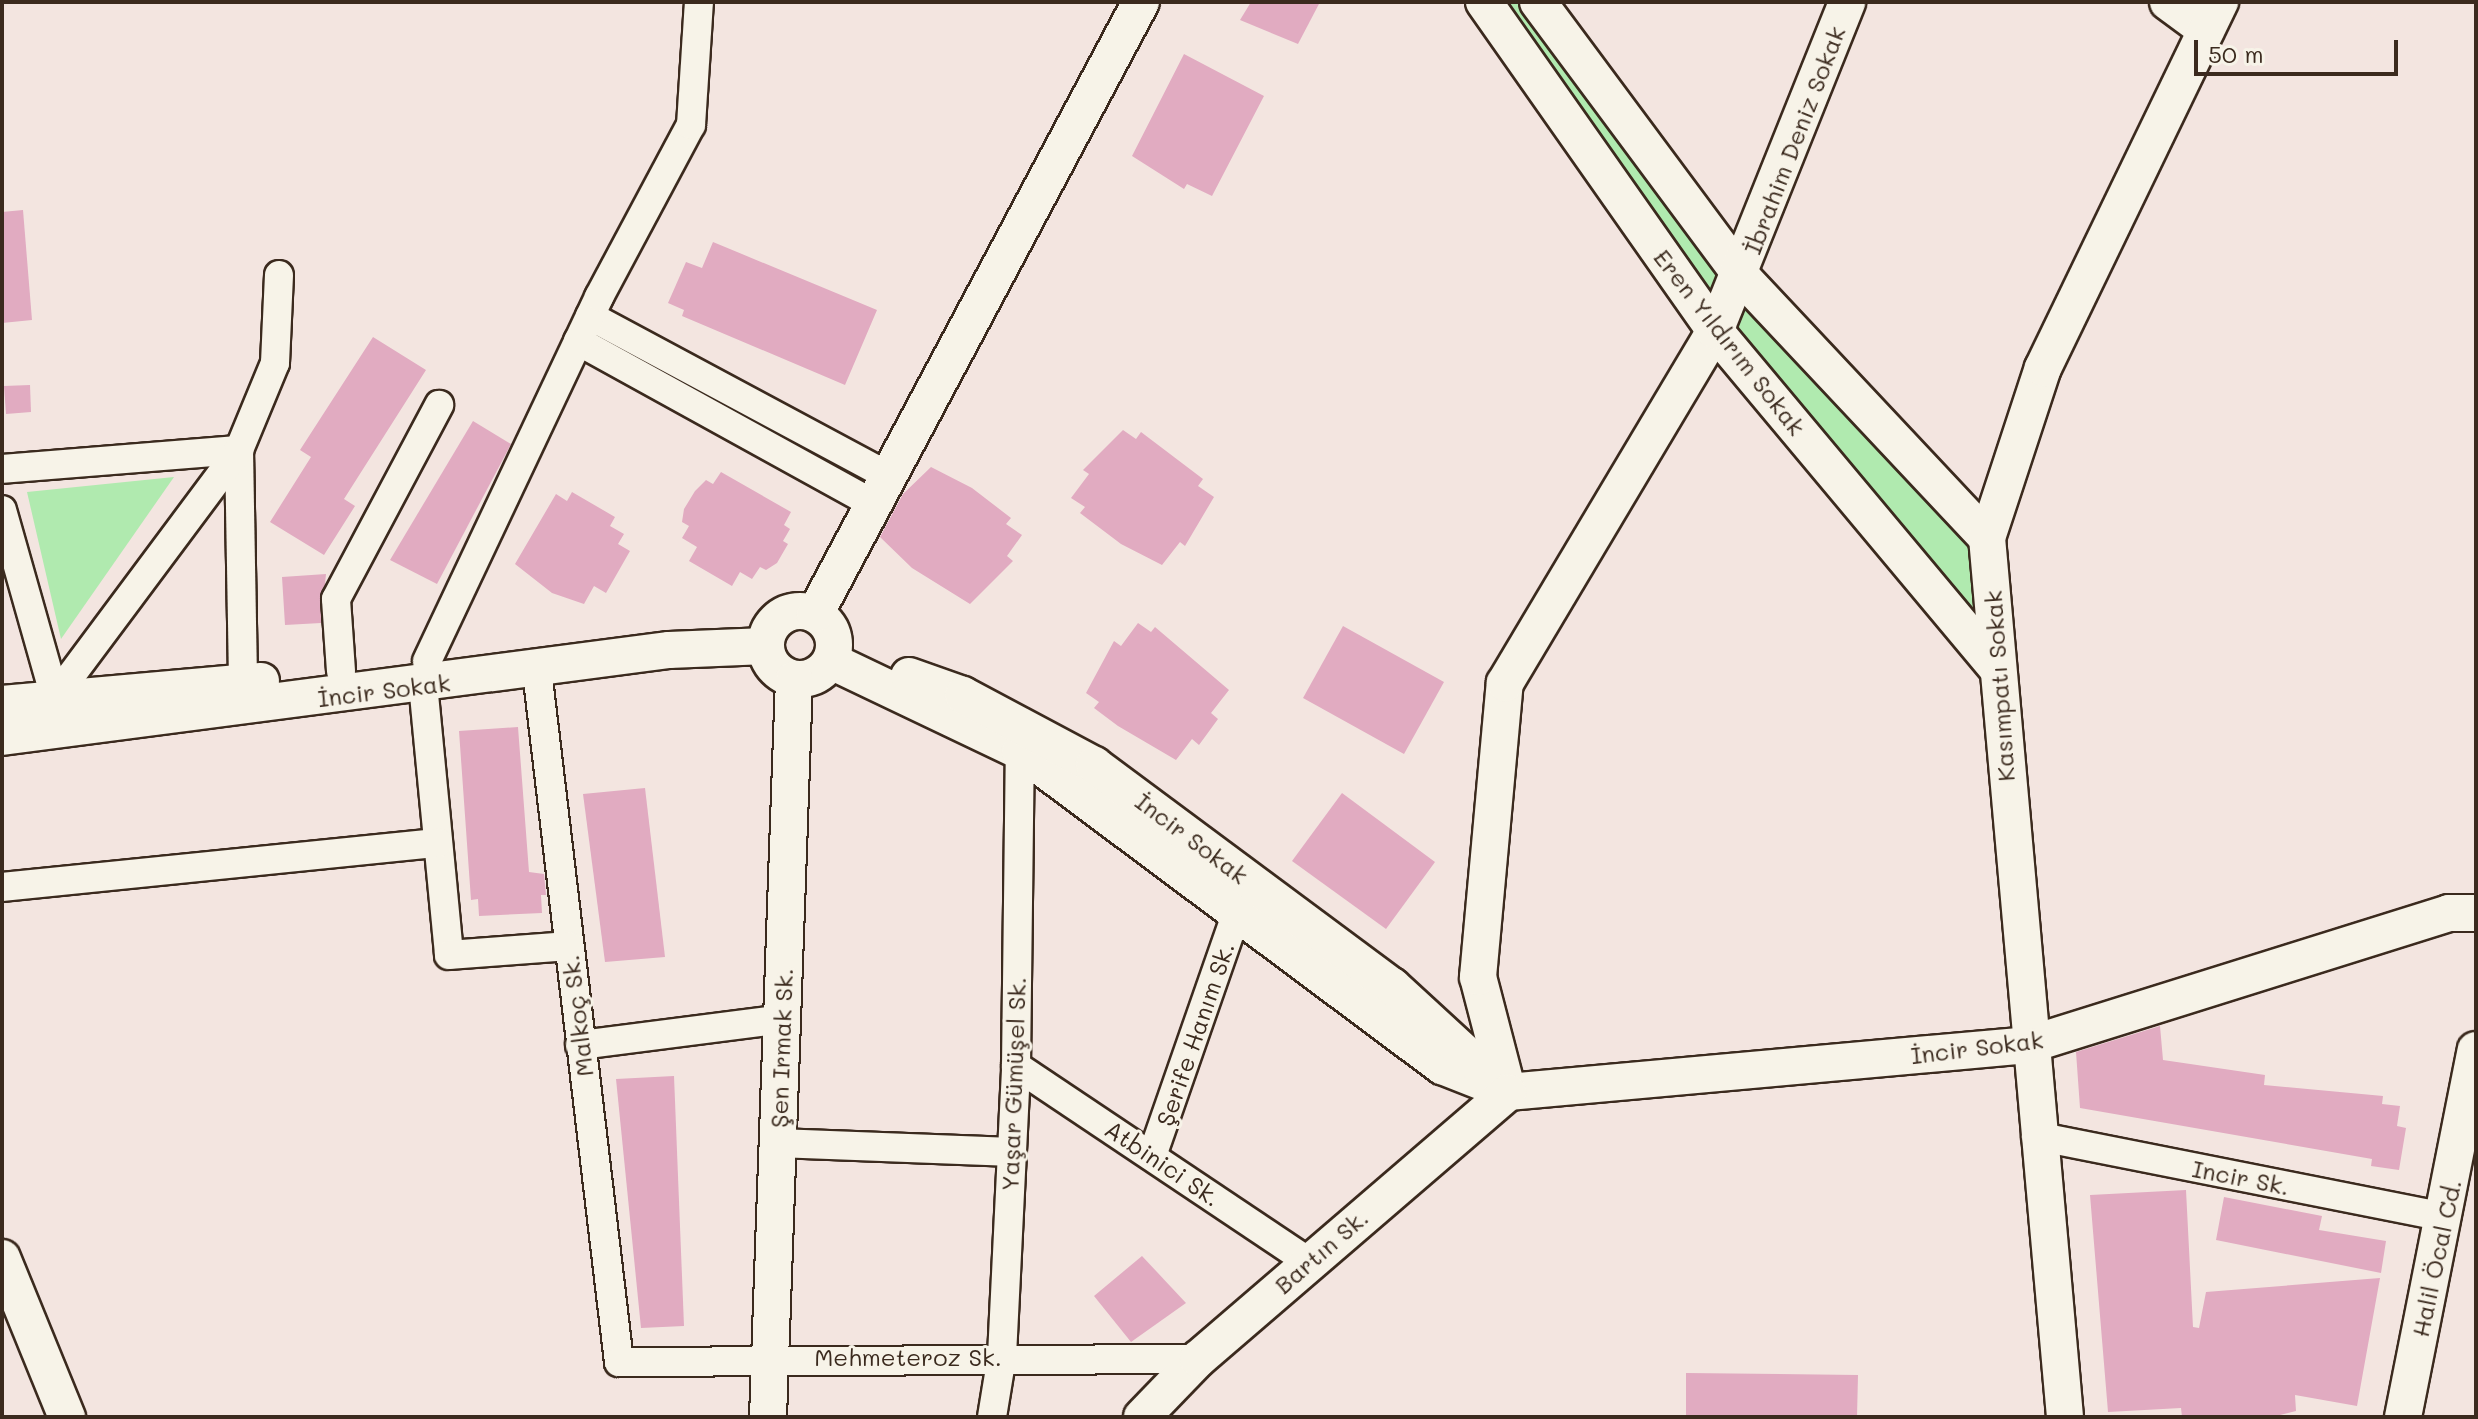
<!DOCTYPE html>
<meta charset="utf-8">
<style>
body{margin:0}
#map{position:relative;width:2478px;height:1419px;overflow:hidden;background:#f3e5e0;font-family:Mali,sans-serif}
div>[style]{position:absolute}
.green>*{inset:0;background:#b0eaaf}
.building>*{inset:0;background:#e1abc1}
.roads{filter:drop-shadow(2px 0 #3b2a1e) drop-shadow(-2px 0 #3b2a1e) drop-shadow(0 2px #3b2a1e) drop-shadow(0 -2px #3b2a1e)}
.minor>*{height:28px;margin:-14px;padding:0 14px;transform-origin:14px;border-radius:14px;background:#f7f3e8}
.major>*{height:36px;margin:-18px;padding:0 18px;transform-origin:18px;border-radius:18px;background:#f7f3e8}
.major>.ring{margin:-18px;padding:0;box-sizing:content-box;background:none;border:36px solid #f7f3e8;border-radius:50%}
span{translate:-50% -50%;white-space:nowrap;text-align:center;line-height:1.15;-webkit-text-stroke:6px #f7f3e8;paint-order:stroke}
.street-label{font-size:24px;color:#3b2a1e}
.frame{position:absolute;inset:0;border:4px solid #3b2a1e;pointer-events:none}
.scale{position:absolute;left:2194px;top:40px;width:204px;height:36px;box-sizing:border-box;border:4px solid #3b2a1e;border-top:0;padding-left:10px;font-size:24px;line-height:28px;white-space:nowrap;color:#3b2a1e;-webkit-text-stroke:6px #f7f3e8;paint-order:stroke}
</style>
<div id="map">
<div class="green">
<i style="clip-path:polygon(1484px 2px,1538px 2px,1742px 277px,1987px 538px,1996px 667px)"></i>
<i style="clip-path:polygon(174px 477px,61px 639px,27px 492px)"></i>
</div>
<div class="building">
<i style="clip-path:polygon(1251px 2px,1320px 2px,1298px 44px,1240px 20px)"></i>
<i style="clip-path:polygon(1184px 54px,1264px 96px,1212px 196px,1187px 184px,1184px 189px,1132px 156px)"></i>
<i style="clip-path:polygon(23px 210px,32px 320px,2px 323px,2px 212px)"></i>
<i style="clip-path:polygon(713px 242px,877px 310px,845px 385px,682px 316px,684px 310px,668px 303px,686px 262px,702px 268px)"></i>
<i style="clip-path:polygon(373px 337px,426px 370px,344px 499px,355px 506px,324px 555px,270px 522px,311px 457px,300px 450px)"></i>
<i style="clip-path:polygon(30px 385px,31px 412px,6px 414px,4px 386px)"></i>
<i style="clip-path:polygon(473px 421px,511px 444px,437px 584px,390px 560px)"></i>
<i style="clip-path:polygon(1123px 430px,1136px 439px,1141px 432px,1203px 479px,1198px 486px,1214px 497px,1185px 546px,1180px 542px,1162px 565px,1121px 544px,1080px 513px,1085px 507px,1071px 498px,1089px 474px,1083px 470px)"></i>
<i style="clip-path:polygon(931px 467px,972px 488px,1011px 518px,1006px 524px,1022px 535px,1007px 556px,1013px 561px,970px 604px,912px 568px,880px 537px,903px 494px)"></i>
<i style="clip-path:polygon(721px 472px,791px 512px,784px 525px,790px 529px,783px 541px,788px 544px,777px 563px,766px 570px,760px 567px,752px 579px,740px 572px,732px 586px,689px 561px,697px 547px,682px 538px,689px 526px,682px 522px,684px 509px,695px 491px,706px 480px,713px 484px)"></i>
<i style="clip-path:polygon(572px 492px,615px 517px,610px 526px,624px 534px,618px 544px,630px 551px,606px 593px,594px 586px,584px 604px,552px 593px,515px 564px,556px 494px,567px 501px)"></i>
<i style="clip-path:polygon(326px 574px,321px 623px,285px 625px,282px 577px)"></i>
<i style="clip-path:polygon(1138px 623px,1151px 632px,1155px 627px,1229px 690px,1211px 713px,1218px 719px,1199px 745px,1192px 739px,1176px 760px,1118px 726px,1094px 708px,1099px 702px,1086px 693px,1114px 641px,1121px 646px)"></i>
<i style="clip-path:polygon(1343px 626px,1444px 682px,1404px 754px,1303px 698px)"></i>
<i style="clip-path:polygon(518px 727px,529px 872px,544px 874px,546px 895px,541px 895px,542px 913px,479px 916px,478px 899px,471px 900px,459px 731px)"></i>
<i style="clip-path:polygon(645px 788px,665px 957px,605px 962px,583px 794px)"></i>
<i style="clip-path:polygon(1342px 793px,1435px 862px,1386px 929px,1292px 861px)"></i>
<i style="clip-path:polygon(2160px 1026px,2163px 1060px,2265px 1075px,2264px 1085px,2383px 1096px,2382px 1104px,2400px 1106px,2397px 1126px,2406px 1128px,2399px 1170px,2371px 1166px,2372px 1159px,2080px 1108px,2076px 1052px)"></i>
<i style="clip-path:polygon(674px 1076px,684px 1326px,641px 1328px,616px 1079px)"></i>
<i style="clip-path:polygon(2186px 1190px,2193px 1327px,2199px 1328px,2206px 1292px,2380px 1278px,2357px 1406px,2295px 1395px,2296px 1411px,2272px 1417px,2182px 1417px,2181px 1408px,2108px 1412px,2090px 1195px)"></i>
<i style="clip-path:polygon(2224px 1197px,2322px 1216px,2319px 1230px,2386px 1241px,2381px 1273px,2216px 1240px)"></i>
<i style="clip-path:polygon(1142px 1256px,1186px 1303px,1131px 1342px,1094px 1296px)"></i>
<i style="clip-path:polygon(1686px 1373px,1858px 1375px,1857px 1417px,1686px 1417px)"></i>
</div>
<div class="roads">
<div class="minor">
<i style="left:590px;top:316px;width:338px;rotate:28.2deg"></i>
<i style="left:578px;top:341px;width:337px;rotate:28.9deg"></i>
<i style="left:2px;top:469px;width:238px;rotate:-4.6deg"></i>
<i style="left:239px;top:450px;width:233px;rotate:89deg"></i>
<i style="left:2px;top:510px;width:194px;rotate:74.2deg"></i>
<i style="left:427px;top:661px;width:403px;rotate:-64.7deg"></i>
<i style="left:599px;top:297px;width:195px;rotate:-61.9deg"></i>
<i style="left:691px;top:125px;width:123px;rotate:-86.3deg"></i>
<i style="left:341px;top:671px;width:72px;rotate:-94deg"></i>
<i style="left:336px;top:599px;width:220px;rotate:-62deg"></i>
<i style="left:537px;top:671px;width:696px;rotate:83.23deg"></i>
<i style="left:619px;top:1362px;width:579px;rotate:-0.3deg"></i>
<i style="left:423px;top:684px;width:272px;rotate:84.5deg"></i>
<i style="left:449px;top:955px;width:120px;rotate:-4.3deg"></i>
<i style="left:55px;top:697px;width:308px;rotate:-53.3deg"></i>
<i style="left:239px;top:450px;width:94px;rotate:-67.5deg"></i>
<i style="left:275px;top:363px;width:88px;rotate:-87.4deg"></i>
<i style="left:2px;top:887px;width:438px;rotate:-5.8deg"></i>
<i style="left:580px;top:1045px;width:204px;rotate:-7.3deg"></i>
<i style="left:1016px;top:1066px;width:353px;rotate:33.8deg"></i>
<i style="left:2036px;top:1136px;width:418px;rotate:11.2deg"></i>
<i style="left:778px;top:1143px;width:234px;rotate:2.2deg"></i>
<i style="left:1152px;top:1156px;width:258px;rotate:-70.8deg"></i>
<i style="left:992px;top:1417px;width:62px;rotate:-80.7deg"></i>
<i style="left:1002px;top:1356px;width:290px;rotate:-87.2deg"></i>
<i style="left:1016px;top:1066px;width:315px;rotate:-89.3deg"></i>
</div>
<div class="major">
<i style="left:1484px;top:2px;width:402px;rotate:54.9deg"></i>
<i style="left:1715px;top:331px;width:438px;rotate:50.1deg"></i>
<i style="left:1538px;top:2px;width:342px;rotate:53.4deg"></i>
<i style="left:1742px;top:277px;width:358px;rotate:46.8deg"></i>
<i style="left:2168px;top:2px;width:47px;rotate:36.4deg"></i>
<i class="ring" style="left:766px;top:611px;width:32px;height:32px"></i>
<i style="left:815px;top:614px;width:693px;rotate:-61.96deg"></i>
<i style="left:831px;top:661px;width:209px;rotate:25.5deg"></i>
<i style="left:1020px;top:751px;width:527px;rotate:36.74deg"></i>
<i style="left:1442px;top:1066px;width:71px;rotate:21.5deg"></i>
<i style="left:1508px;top:1092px;width:522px;rotate:-5.16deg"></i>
<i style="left:2028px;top:1045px;width:441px;rotate:-17.4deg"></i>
<i style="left:2449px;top:913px;width:27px"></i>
<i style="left:909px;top:676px;width:57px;rotate:19.4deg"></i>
<i style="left:963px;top:695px;width:149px;rotate:28.1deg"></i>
<i style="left:1094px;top:765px;width:371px;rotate:36.6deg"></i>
<i style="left:1392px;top:986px;width:136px;rotate:42.6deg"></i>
<i style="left:2px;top:704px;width:260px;rotate:-5.1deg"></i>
<i style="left:2px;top:737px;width:673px;rotate:-7.43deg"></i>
<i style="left:669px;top:650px;width:97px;rotate:-2.4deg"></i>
<i style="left:1508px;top:1092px;width:119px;rotate:-104.6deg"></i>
<i style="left:1478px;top:977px;width:295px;rotate:-84.8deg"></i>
<i style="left:1505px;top:683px;width:410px;rotate:-59.2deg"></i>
<i style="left:1715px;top:331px;width:354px;rotate:-68.1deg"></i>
<i style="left:2px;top:1258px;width:172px;rotate:67.8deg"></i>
<i style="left:768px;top:1417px;width:738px;rotate:-87.98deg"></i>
<i style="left:1142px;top:1417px;width:81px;rotate:-46deg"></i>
<i style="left:1198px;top:1359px;width:409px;rotate:-40.7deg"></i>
<i style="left:2065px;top:1417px;width:882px;rotate:-95.07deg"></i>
<i style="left:1987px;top:538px;width:179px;rotate:-71.8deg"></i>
<i style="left:2043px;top:368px;width:407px;rotate:-64.2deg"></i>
<i style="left:2403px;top:1417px;width:374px;rotate:-78.8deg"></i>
</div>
</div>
<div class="street-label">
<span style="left:1794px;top:140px;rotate:-69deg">İbrahim Deniz Sokak</span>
<span style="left:1730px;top:342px;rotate:52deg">Eren Yıldırım Sokak</span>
<span style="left:1999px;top:686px;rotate:-94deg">Kasımpatı Sokak</span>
<span style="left:384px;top:690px;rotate:-7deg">İncir Sokak</span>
<span style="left:1192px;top:838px;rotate:37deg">İncir Sokak</span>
<span style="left:577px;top:1016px;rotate:-97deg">Malkoç Sk.</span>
<span style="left:1195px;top:1034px;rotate:-71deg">Şerife Hanım Sk.</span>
<span style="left:1977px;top:1047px;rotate:-7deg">İncir Sokak</span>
<span style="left:781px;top:1048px;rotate:-88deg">Şen Irmak Sk.</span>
<span style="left:1013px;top:1084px;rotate:-88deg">Yaşar Gümüşel Sk.</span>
<span style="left:1163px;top:1163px;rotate:34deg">Atbinici Sk.</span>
<span style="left:2241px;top:1177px;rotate:11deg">Incir Sk.</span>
<span style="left:1321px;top:1251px;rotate:-41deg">Bartın Sk.</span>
<span style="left:2436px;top:1258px;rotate:-78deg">Halil Öcal Cd.</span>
<span style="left:908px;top:1357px">Mehmeteroz Sk.</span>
</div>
<div class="frame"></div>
<div class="scale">50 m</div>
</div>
